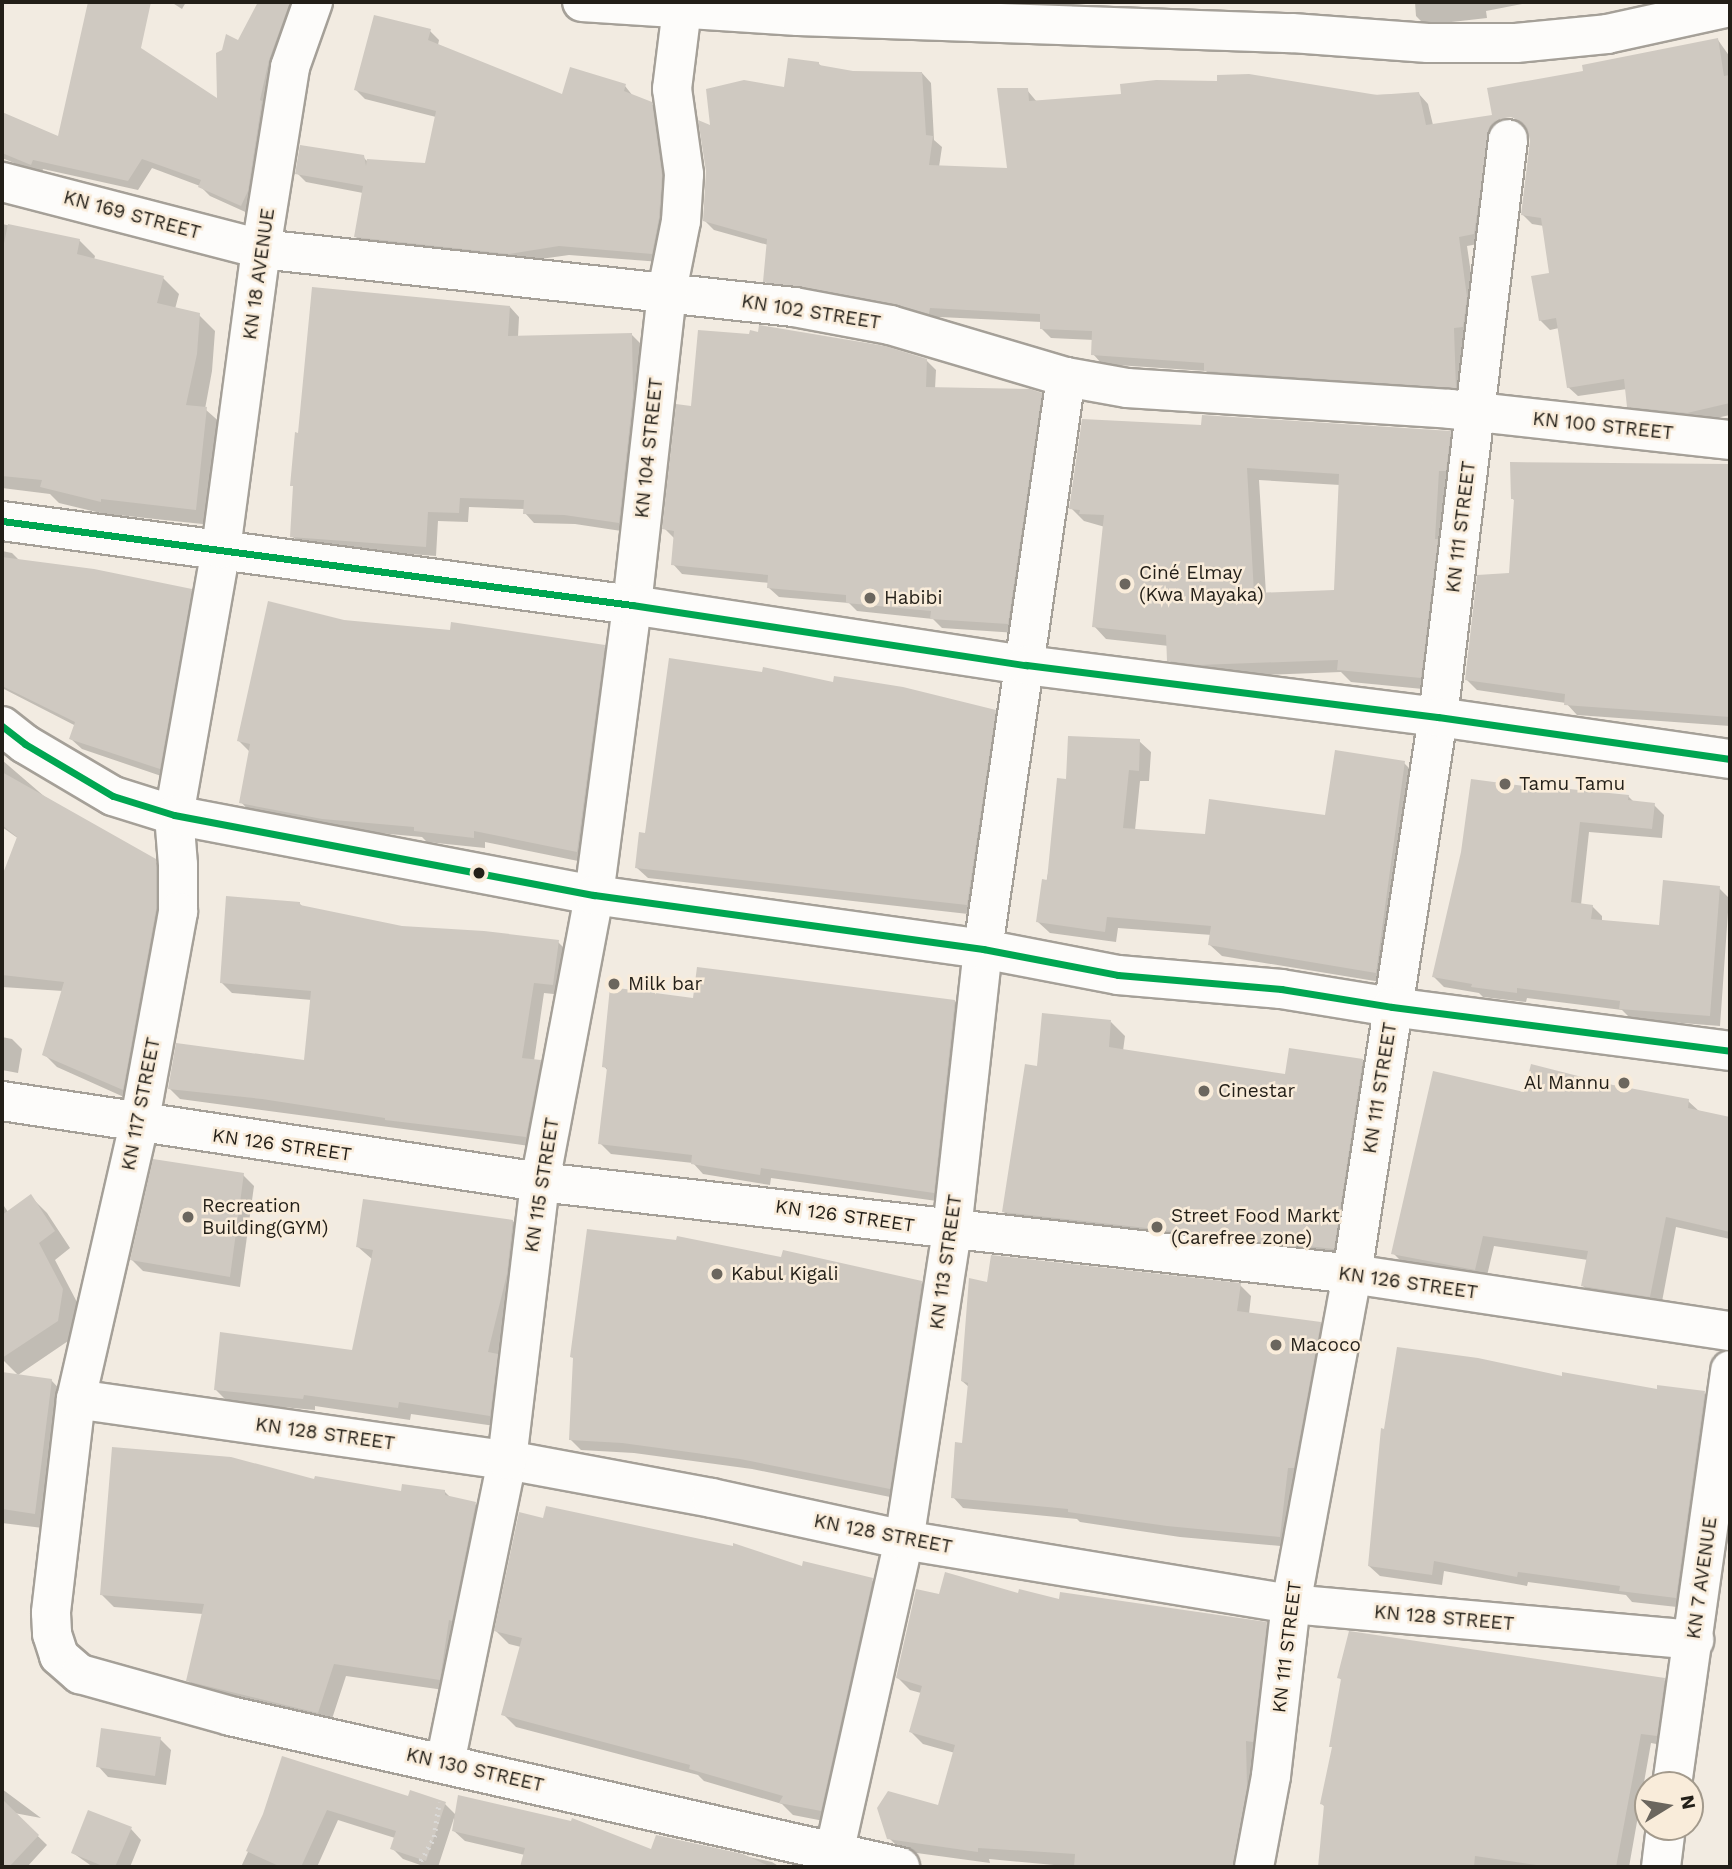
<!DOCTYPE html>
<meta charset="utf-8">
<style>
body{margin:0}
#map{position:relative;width:1732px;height:1869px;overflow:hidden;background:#f2ebe1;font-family:"Work Sans",sans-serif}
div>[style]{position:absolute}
.shadow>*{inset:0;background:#0003}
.building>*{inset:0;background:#cfc9c1}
.path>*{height:4.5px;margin-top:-2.25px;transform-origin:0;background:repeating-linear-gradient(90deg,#dad8d5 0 2px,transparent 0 7px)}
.roads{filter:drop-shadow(2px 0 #a5a098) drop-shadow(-2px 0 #a5a098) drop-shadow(0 2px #a5a098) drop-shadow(0 -2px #a5a098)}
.street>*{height:38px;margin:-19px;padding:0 19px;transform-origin:19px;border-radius:19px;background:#fdfcfa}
.secondary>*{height:38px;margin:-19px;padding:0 19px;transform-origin:19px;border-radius:19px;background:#fdfcfa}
.bus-1>*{height:7px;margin:-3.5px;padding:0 3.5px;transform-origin:3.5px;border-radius:3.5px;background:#00a651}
.dots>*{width:19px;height:19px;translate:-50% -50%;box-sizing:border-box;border:4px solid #f9ecda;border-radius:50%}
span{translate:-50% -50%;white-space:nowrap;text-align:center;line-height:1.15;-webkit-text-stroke:5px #f9ecda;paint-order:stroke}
.street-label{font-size:19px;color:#231f18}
.poi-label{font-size:19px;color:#231f18}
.left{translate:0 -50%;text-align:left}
.right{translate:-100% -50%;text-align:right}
.frame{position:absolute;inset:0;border:4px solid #231f18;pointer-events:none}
.north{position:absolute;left:1634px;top:1771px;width:70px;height:70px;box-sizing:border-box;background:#f9ecda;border:2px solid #a39a8c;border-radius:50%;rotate:79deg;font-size:19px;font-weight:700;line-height:28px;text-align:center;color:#231f18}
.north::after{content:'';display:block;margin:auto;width:24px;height:32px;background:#6b665e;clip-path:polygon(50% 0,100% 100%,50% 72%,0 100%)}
</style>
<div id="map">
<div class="shadow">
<i style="clip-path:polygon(171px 2px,186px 2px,182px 9px)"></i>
<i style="clip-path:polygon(260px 2px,286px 2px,299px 13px,252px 215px,210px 196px,200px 186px,152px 168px,138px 190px,43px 169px,41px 174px,2px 158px,2px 114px,60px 139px,218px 101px,239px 43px)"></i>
<i style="clip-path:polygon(1415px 2px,1533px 2px,1486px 11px,1487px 18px,1425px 25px,1416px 16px)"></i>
<i style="clip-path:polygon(430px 31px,439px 40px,438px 45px,564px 97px,625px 86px,633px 96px,651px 103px,660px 113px,670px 185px,661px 262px,569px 255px,519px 262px,365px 246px,356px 237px,363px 193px,306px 182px,297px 173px,363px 157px,367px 161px,426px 165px,436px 117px,365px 99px,356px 90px)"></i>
<i style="clip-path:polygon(evenodd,1718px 40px,1730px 57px,1730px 415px,1698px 422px,1638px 415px,1628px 406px,1627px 389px,1578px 396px,1568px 387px,1559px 328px,1550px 330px,1540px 320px,1551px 274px,1544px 226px,1532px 224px,1523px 215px,1531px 141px,1529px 129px,1522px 126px,1509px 128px,1483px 243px,1467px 246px,1476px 308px,1472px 336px,1463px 337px,1465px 396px,1215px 380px,1206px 371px,1102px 364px,1093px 354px,1094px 340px,1051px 338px,1042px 329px,1042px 322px,939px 317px,938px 322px,774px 290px,765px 281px,768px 245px,714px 230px,705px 221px,712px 127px,785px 89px,818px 63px,822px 67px,852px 72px,922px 73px,931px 83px,934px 140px,942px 147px,939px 167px,1009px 170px,1027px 90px,1037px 102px,1419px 94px,1428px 104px,1433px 125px,1494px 116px,1585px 73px,1718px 40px,1520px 115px,1520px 118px,1500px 121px,1500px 117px,1520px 115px)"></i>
<i style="clip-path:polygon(2px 224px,79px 240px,95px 256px,94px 260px,163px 278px,179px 294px,175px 309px,199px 315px,215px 331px,212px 371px,205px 409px,223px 425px,212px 525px,117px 515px,117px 517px,59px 503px,50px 494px,2px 488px)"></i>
<i style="clip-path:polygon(510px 307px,519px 317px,518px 337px,631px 334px,641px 344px,642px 407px,628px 532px,575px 524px,534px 523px,525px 513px,525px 509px,469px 507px,468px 522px,438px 521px,436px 556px,302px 546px,292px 536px,295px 488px,292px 485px)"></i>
<i style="clip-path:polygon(926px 360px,936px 370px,935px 389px,1041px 394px,1050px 404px,1017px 633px,942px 628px,933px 619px,857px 611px,849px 603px,779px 597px,769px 588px,770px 583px,682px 574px,673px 564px,674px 538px,664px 528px,693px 408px)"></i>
<i style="clip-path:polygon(evenodd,1203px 427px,1450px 433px,1463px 446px,1433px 690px,1351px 682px,1341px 672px,1213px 677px,1182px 673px,1169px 660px,1169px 646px,1106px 639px,1094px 626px,1105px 527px,1084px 521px,1071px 508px,1203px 427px,1259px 480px,1340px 485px,1335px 592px,1266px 594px,1259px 480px)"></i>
<i style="clip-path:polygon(1512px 463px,1730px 466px,1730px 726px,1577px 715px,1566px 703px,1477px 690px,1466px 679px,1511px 575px,1515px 501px,1512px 498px)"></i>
<i style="clip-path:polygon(2px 551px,12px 553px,20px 561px,191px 590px,201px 601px,170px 779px,82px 749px,71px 739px,76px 726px,2px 688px)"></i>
<i style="clip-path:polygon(344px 621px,604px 647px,615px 659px,588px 863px,485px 842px,485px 848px,427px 842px,422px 837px,335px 829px,252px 814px,241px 802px,250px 752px,239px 741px)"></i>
<i style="clip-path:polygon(834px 684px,995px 712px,1005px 723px,977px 915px,648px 878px,637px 868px,647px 835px)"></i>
<i style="clip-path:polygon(1139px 741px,1151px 752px,1149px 781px,1140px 781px,1135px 830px,1206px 836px,1327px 817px,1404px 763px,1416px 775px,1387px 983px,1222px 956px,1210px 945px,1212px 935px,1118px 928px,1116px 942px,1050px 933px,1038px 922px,1067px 781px)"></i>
<i style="clip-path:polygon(2px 760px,45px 797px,155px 861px,168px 874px,135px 1102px,57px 1067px,44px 1054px,63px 991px,2px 987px,2px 885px,19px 839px,2px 827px)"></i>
<i style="clip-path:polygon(1570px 794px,1628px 796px,1634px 802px,1654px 805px,1664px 815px,1662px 838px,1589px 832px,1581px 905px,1592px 906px,1602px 916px,1602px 922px,1660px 927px,1719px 888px,1729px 898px,1720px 1026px,1631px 1019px,1622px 1010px,1527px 998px,1526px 1002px,1483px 997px,1479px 993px,1444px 987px,1434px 977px)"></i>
<i style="clip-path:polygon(300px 904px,303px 907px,402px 928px,558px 942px,569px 953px,563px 995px,544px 993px,534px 1061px,540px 1061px,551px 1072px,537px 1147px,180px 1099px,170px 1089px,305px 1062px,312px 1000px,232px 993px,222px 983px)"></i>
<i style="clip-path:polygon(695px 1000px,955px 1001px,965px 1012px,944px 1202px,771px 1178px,770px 1185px,703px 1174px,693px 1163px,611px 1154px,600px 1143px,608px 1071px,604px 1066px)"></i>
<i style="clip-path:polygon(1111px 1022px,1125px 1036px,1123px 1051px,1287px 1076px,1362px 1061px,1376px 1075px,1348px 1263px,1018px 1226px,1004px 1212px,1039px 1068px)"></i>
<i style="clip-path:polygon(2px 1037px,12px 1039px,22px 1049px,18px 1073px,2px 1070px)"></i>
<i style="clip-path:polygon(1612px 1087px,1688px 1101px,1700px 1112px,1730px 1119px,1730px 1239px,1676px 1227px,1661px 1307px,1594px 1297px,1583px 1286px,1588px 1260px,1494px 1246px,1486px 1280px,1404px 1264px,1393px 1253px,1526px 1094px)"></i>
<i style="clip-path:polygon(243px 1175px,254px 1186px,240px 1287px,143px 1271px,132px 1260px)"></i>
<i style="clip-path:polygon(31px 1197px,47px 1213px,70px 1248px,55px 1260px,79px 1306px,74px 1337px,18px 1375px,2px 1359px,2px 1203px,8px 1212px)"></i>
<i style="clip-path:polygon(513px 1221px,525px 1234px,502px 1427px,411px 1414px,410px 1420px,315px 1406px,315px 1410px,228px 1402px,216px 1390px,353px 1352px,373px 1260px,358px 1247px)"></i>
<i style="clip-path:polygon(782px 1260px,921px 1283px,932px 1294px,900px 1499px,752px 1469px,634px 1453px,581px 1450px,570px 1439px)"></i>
<i style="clip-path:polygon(988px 1284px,1240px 1285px,1251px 1296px,1249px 1314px,1320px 1323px,1331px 1334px,1291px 1547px,1180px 1537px,1080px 1522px,1077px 1519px,963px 1508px,953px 1497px,964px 1446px,970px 1388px,962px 1381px)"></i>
<i style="clip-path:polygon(2px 1374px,51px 1380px,67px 1397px,51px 1529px,2px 1523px)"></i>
<i style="clip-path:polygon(1563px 1378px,1658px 1391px,1704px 1393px,1715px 1404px,1686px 1608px,1632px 1602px,1626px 1595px,1528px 1582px,1527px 1586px,1444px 1571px,1442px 1585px,1380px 1576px,1369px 1566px)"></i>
<i style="clip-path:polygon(316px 1482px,402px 1493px,445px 1492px,451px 1498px,475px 1504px,487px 1516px,451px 1691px,346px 1676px,330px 1725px,200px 1693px,188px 1680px,203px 1614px,114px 1607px,102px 1595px)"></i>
<i style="clip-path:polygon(803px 1568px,872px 1580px,885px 1593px,834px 1823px,793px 1815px,782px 1804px,704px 1781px,698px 1775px,516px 1727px,503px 1714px,521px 1647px,509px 1644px,496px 1631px)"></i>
<i style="clip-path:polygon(1019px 1595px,1266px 1624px,1279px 1636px,1248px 1857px,1214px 1863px,1213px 1867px,1076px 1867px,989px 1859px,990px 1863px,902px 1851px,889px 1838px,940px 1807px,955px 1753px,923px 1744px,911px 1732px,921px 1693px,910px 1690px,898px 1678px,940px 1596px)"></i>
<i style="clip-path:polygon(1339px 1677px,1664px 1680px,1675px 1691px,1667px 1746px,1651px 1743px,1629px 1867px,1319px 1867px,1326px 1808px,1322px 1804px,1334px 1749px,1331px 1746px,1342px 1681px)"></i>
<i style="clip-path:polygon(160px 1739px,171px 1750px,166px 1785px,108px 1777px,98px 1766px)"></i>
<i style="clip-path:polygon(2px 1789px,41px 1818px,14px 1813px,47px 1845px,27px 1867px,2px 1867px)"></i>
<i style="clip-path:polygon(409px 1798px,445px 1804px,457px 1816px,652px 1852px,657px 1837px,772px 1862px,780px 1867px,522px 1867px,525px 1855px,465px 1841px,454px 1831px,454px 1818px,438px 1867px,426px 1867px,403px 1859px,392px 1848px,395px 1838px,338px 1820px,317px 1867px,241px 1867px,265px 1815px)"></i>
<i style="clip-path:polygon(131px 1829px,141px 1840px,130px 1867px,93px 1867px,73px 1853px)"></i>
</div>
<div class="building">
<i style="clip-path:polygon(88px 2px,151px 2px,141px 48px,217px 98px,216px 53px,222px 50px,226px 34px,238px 40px,258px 2px,290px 2px,269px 60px,260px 100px,262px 101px,248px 191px,241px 206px,198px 187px,201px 180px,142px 159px,128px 181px,33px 160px,31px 165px,2px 153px,2px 112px,58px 136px)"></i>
<i style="clip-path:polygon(374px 15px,431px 29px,428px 40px,562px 94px,570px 67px,626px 84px,624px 91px,652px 102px,662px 175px,659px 218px,652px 254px,559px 246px,509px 254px,354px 237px,363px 186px,295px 174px,300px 145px,364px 155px,366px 166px,367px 159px,425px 163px,436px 111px,354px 90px)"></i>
<i style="clip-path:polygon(1718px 38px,1724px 76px,1730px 75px,1730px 403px,1687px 413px,1627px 407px,1624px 379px,1567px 388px,1556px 318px,1539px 321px,1531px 276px,1549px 273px,1541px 218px,1521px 215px,1530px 141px,1528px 131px,1522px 122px,1511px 117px,1499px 119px,1490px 126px,1474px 234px,1459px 237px,1467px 297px,1463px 327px,1454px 328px,1456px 388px,1204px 371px,1204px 363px,1091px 355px,1092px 331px,1040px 329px,1040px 314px,930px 308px,929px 314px,894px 304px,763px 282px,767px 239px,703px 221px,706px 171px,698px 120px,710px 125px,706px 89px,744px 80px,784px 87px,788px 58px,819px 62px,819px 65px,853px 71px,922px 72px,926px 135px,933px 136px,929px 165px,1007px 168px,997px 88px,1028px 88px,1029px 101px,1121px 94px,1120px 84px,1156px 80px,1217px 81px,1217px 75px,1249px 74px,1377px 95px,1419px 92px,1426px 125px,1492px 115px,1487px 88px,1583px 71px,1582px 65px)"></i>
<i style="clip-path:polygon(8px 224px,80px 239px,77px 254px,164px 276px,157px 303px,200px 313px,197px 354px,186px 405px,207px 407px,196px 510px,101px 499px,101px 502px,40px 487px,42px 480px,2px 476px,2px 253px)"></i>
<i style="clip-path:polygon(312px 287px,510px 306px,508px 336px,632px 333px,633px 396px,619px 523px,564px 515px,523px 514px,524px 500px,460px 498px,459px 513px,428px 512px,426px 547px,290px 537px,293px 486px,290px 486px,295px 432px,298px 433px)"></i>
<i style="clip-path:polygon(759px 325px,885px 346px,927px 359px,926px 387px,1030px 389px,1042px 393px,1008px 624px,930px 619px,931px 611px,846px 603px,846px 595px,767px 588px,768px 575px,671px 565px,674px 531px,662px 529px,676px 404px,691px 406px,698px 330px,749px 334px,750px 330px,758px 332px)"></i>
<i style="clip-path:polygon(evenodd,1202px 415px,1451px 431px,1446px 471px,1439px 471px,1435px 539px,1438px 539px,1421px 678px,1337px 670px,1338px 660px,1199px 665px,1167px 661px,1166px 635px,1092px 627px,1104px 515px,1079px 514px,1080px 510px,1069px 509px,1082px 419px,1201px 425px,1202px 415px,1247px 468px,1339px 474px,1334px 590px,1254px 593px,1247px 468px)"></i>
<i style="clip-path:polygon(1510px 462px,1730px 464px,1730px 717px,1564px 705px,1565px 694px,1465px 680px,1477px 575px,1509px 573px,1514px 499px,1511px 499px)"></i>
<i style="clip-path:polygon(2px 557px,94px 569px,192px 589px,160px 769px,69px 739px,75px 722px,2px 686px)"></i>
<i style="clip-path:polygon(268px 601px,344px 620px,450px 630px,451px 622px,605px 645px,577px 852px,474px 831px,474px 838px,414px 831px,414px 827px,322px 819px,239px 803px,250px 744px,237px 741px)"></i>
<i style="clip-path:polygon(669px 658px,762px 672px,763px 667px,833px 682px,834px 676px,903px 687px,996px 710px,967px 905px,635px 868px,639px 832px,645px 833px)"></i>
<i style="clip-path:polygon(1068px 736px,1140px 739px,1139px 771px,1129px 770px,1123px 828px,1205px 834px,1209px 799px,1325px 815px,1335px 750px,1405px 761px,1376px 973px,1208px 945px,1211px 926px,1107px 917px,1105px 932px,1036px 922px,1042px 879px,1047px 880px,1057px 778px,1066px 779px)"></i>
<i style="clip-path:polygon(2px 772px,156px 859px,156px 910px,123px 1090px,42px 1055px,64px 982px,2px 975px,2px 876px,17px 837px,2px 825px)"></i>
<i style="clip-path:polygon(1471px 779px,1569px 792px,1569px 789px,1629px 795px,1628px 800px,1655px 803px,1652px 829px,1580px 822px,1571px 902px,1593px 905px,1591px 919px,1659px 925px,1663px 880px,1720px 886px,1710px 1016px,1619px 1009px,1620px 1001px,1517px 988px,1517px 993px,1471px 987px,1472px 984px,1432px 977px,1461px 852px)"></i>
<i style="clip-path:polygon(226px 896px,300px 902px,300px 905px,402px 926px,484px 931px,559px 940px,553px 985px,534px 983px,522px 1058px,541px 1060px,526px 1137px,385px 1120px,385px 1118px,262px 1099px,168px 1089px,176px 1043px,304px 1060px,311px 991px,220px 983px)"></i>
<i style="clip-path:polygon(697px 967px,955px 1000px,934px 1193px,761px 1168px,760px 1175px,691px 1164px,692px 1155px,598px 1144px,607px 1068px,602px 1067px,610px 987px,693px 998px)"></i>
<i style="clip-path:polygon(1042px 1013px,1111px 1020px,1109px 1047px,1285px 1074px,1289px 1048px,1363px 1059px,1334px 1249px,1002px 1212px,1025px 1064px,1037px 1066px)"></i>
<i style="clip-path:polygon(1531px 1064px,1613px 1085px,1689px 1099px,1688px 1108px,1730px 1117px,1730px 1232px,1666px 1217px,1650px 1297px,1581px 1286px,1588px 1251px,1483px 1236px,1475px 1270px,1391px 1254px,1433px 1071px,1524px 1092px)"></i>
<i style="clip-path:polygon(153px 1159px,244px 1173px,230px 1277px,130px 1260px)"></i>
<i style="clip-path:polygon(31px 1194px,55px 1231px,39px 1243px,63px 1289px,58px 1321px,2px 1358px,2px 1215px)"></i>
<i style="clip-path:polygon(363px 1199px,513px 1220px,507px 1274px,488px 1352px,498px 1354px,490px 1416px,399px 1402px,398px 1408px,304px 1395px,303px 1399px,214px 1390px,220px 1332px,352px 1350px,373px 1250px,356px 1247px)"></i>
<i style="clip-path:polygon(587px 1229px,676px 1240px,677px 1236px,781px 1257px,783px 1250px,922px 1281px,890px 1489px,740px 1459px,622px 1443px,569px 1440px,573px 1358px,570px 1357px)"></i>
<i style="clip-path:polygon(991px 1255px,1241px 1283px,1237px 1311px,1321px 1322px,1294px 1468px,1288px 1468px,1280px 1537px,1167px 1526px,1068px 1512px,1068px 1509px,951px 1498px,955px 1442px,962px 1443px,968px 1383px,961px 1381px,969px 1278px,987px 1282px)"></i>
<i style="clip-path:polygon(1397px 1347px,1478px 1358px,1562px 1376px,1562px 1372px,1657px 1389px,1657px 1385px,1705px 1391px,1676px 1598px,1619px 1591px,1620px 1586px,1518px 1572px,1517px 1577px,1434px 1561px,1432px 1575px,1368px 1566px,1381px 1428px,1384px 1429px)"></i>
<i style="clip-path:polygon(2px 1372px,52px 1379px,35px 1514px,2px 1509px)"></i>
<i style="clip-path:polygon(112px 1447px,231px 1457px,314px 1479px,315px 1476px,401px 1491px,402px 1484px,445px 1490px,445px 1495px,476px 1502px,452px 1621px,449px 1620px,440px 1680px,334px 1664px,318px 1713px,186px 1681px,204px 1604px,100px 1595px)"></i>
<i style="clip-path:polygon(546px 1506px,733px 1546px,733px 1543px,802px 1566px,803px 1561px,873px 1578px,821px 1811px,779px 1803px,783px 1796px,689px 1769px,690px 1765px,501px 1715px,522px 1638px,494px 1631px,519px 1512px,543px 1518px)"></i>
<i style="clip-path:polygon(945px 1572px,1018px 1593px,1019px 1589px,1059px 1599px,1060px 1592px,1267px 1622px,1253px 1742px,1246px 1741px,1247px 1787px,1233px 1867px,1074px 1867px,1075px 1854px,978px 1848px,978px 1852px,887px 1839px,877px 1808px,888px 1791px,938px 1805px,955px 1745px,909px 1732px,922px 1686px,896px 1678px,916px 1589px,939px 1594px)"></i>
<i style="clip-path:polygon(1349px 1631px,1665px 1678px,1657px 1736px,1641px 1734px,1616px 1867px,1550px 1867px,1475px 1856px,1474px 1867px,1318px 1867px,1324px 1805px,1320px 1804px,1332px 1747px,1329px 1747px,1341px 1679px,1337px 1678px)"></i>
<i style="clip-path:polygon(101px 1728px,161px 1737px,155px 1776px,96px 1767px)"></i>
<i style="clip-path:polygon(282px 1756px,408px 1796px,410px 1790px,446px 1802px,426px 1861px,390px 1849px,396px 1831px,327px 1810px,301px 1867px,281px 1867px,246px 1851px,263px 1814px)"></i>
<i style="clip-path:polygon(458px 1795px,571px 1821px,572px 1818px,651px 1849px,656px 1835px,743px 1854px,771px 1867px,520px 1867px,525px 1848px,452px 1831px)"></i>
<i style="clip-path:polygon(2px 1799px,39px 1835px,9px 1867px,2px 1867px)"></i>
<i style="clip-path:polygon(88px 1810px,132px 1827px,115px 1867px,105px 1867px,71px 1853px)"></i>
</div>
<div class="path">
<i style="left:417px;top:1867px;width:34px;rotate:-60deg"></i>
<i style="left:434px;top:1837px;width:35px;rotate:-82deg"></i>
</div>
<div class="roads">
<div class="street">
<i style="left:582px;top:2px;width:216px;rotate:3.7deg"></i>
<i style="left:798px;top:16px;width:494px;rotate:2deg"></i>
<i style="left:1292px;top:33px;width:136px;rotate:4.2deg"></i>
<i style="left:1428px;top:43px;width:88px"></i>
<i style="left:1516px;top:43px;width:91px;rotate:-5.6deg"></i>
<i style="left:1607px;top:34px;width:126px;rotate:-12.4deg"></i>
<i style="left:2px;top:182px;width:268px;rotate:14.5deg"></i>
<i style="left:261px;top:249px;width:536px;rotate:6.21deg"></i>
<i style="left:794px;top:307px;width:98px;rotate:10.6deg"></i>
<i style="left:890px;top:325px;width:184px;rotate:16.5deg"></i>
<i style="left:1066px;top:377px;width:578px;rotate:98.26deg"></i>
<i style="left:983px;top:949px;width:284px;rotate:96.3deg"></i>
<i style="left:952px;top:1231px;width:313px;rotate:98.8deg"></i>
<i style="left:904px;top:1540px;width:322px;rotate:102.6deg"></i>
<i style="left:1066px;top:377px;width:62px;rotate:10.2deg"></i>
<i style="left:1127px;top:388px;width:324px;rotate:3.7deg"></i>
<i style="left:1450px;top:409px;width:282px;rotate:6.3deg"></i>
<i style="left:221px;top:549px;width:270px;rotate:100deg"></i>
<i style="left:174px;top:815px;width:50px;rotate:85.4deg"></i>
<i style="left:178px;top:865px;width:47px;rotate:90deg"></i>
<i style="left:178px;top:912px;width:216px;rotate:100.4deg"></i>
<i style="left:139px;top:1124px;width:282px;rotate:102.9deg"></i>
<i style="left:76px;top:1399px;width:215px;rotate:96.7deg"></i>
<i style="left:51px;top:1613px;width:21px;rotate:87deg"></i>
<i style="left:52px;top:1634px;width:23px;rotate:72deg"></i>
<i style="left:59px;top:1656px;width:28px;rotate:41deg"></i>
<i style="left:80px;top:1674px;width:156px;rotate:15.6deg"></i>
<i style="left:230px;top:1716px;width:687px;rotate:12.7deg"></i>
<i style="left:2px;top:1101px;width:544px;rotate:8.56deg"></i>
<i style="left:540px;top:1182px;width:817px;rotate:6.46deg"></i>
<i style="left:1352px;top:1274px;width:382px;rotate:8.6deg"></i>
<i style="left:76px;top:1399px;width:435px;rotate:8.1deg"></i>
<i style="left:507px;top:1460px;width:208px;rotate:10.5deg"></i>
<i style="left:712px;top:1498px;width:197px;rotate:12.3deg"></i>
<i style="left:904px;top:1540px;width:392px;rotate:9.4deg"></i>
<i style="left:1291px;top:1604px;width:405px;rotate:5.1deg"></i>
<i style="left:445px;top:1763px;width:309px;rotate:-78.4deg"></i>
<i style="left:507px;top:1460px;width:280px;rotate:-83.2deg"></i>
<i style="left:540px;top:1182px;width:292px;rotate:-79.3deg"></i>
<i style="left:594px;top:895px;width:292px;rotate:-82.5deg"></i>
<i style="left:632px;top:605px;width:316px;rotate:-83.6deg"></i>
<i style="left:667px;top:291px;width:71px;rotate:-78.7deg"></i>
<i style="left:681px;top:221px;width:47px;rotate:-86.3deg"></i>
<i style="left:684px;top:174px;width:86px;rotate:-98deg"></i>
<i style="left:672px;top:89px;width:81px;rotate:-82.9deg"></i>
<i style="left:1254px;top:1867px;width:93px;rotate:-79.4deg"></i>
<i style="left:1271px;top:1776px;width:173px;rotate:-83.4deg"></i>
<i style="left:1291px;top:1604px;width:336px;rotate:-79.5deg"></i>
<i style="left:1352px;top:1274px;width:564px;rotate:-81.22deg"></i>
<i style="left:1438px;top:717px;width:582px;rotate:-83.09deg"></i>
</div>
<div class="secondary">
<i style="left:2px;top:521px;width:636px;rotate:7.59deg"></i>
<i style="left:632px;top:605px;width:399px;rotate:8.7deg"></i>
<i style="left:1026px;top:665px;width:415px;rotate:7.2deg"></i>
<i style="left:1438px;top:717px;width:295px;rotate:8.2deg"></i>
<i style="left:221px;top:549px;width:303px;rotate:-82.4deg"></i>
<i style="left:261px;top:249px;width:184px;rotate:-80.9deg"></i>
<i style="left:290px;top:67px;width:69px;rotate:-70.5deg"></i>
<i style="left:2px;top:726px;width:29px;rotate:38deg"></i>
<i style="left:25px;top:744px;width:102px;rotate:30.6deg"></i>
<i style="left:113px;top:796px;width:64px;rotate:17.3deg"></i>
<i style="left:174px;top:815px;width:428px;rotate:10.8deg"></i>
<i style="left:594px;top:895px;width:393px;rotate:7.9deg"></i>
<i style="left:983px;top:949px;width:137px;rotate:10.9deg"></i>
<i style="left:1118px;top:975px;width:164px;rotate:4.9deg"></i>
<i style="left:1281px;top:989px;width:112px;rotate:9.2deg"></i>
<i style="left:1392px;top:1007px;width:341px;rotate:7.4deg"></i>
<i style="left:1672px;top:1785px;width:419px;rotate:-82deg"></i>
<i style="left:1661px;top:1867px;width:40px;rotate:-82.9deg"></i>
</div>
</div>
<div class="bus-1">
<i style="left:2px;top:521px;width:636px;rotate:7.59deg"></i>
<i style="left:632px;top:605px;width:399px;rotate:8.7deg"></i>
<i style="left:1026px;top:665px;width:415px;rotate:7.2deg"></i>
<i style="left:1438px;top:717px;width:295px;rotate:8.2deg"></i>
<i style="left:2px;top:726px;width:29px;rotate:38deg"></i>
<i style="left:25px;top:744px;width:102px;rotate:30.6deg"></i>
<i style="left:113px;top:796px;width:64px;rotate:17.3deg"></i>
<i style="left:174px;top:815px;width:428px;rotate:10.8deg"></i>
<i style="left:594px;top:895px;width:393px;rotate:7.9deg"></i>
<i style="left:983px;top:949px;width:137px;rotate:10.9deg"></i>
<i style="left:1118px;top:975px;width:164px;rotate:4.9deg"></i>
<i style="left:1281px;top:989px;width:112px;rotate:9.2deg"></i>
<i style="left:1392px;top:1007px;width:341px;rotate:7.4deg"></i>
</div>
<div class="dots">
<i style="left:1125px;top:584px;background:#6b665e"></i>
<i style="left:870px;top:598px;background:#6b665e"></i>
<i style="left:1505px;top:784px;background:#6b665e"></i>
<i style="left:479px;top:873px;background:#231f18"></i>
<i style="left:614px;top:984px;background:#6b665e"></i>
<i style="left:1624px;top:1083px;background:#6b665e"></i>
<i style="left:1204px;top:1091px;background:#6b665e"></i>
<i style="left:188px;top:1217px;background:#6b665e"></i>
<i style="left:1157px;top:1227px;background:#6b665e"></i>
<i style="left:717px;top:1274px;background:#6b665e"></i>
<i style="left:1276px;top:1345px;background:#6b665e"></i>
</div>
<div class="street-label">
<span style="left:132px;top:215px;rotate:15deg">KN 169 STREET</span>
<span style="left:259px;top:274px;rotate:-82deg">KN 18 AVENUE</span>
<span style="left:811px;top:312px;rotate:9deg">KN 102 STREET</span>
<span style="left:1603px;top:426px;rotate:6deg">KN 100 STREET</span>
<span style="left:649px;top:448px;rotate:-84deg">KN 104 STREET</span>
<span style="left:1461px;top:527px;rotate:-83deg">KN 111 STREET</span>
<span style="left:1380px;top:1088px;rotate:-81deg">KN 111 STREET</span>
<span style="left:141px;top:1104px;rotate:-79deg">KN 117 STREET</span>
<span style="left:282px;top:1145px;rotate:8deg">KN 126 STREET</span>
<span style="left:542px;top:1185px;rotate:-81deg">KN 115 STREET</span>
<span style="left:845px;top:1216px;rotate:8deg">KN 126 STREET</span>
<span style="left:946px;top:1262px;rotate:-82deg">KN 113 STREET</span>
<span style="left:1408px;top:1283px;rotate:8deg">KN 126 STREET</span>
<span style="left:325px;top:1434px;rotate:8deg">KN 128 STREET</span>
<span style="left:883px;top:1534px;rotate:11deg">KN 128 STREET</span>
<span style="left:1702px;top:1578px;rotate:-82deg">KN 7 AVENUE</span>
<span style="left:1444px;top:1618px;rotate:5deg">KN 128 STREET</span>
<span style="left:1287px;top:1647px;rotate:-83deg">KN 111 STREET</span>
<span style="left:475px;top:1770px;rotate:13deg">KN 130 STREET</span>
</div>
<div class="poi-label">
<span class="left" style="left:1139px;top:584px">Ciné Elmay<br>(Kwa Mayaka)</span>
<span class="left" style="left:884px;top:598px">Habibi</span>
<span class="left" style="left:1519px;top:784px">Tamu Tamu</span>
<span class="left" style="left:628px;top:984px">Milk bar</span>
<span class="right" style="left:1610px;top:1083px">Al Mannu</span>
<span class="left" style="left:1218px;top:1091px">Cinestar</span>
<span class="left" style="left:202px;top:1217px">Recreation<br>Building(GYM)</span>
<span class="left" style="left:1171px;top:1227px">Street Food Markt<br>(Carefree zone)</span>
<span class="left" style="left:731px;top:1274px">Kabul Kigali</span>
<span class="left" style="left:1290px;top:1345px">Macoco</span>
</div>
<div class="frame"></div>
<div class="north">N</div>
</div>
